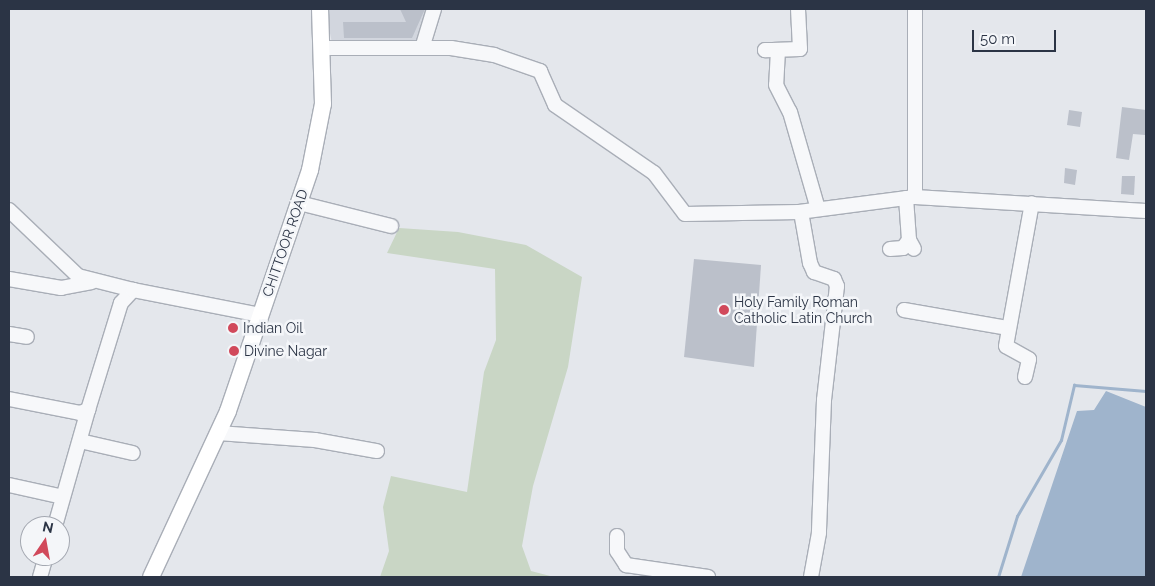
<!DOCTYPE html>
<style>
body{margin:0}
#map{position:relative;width:1155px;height:586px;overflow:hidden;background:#e4e7ec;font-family:Raleway,sans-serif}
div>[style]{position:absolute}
.built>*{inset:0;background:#d2d6de}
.green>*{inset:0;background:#c9d6c5}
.water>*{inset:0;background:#9fb4cc}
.stream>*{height:3px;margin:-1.5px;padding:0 1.5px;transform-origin:1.5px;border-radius:1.5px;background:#9fb4cc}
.building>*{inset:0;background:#bbc0ca}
.roads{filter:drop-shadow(1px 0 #a9aeb7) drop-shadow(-1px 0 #a9aeb7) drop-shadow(0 1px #a9aeb7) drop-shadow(0 -1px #a9aeb7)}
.minor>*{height:14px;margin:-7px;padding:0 7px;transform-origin:7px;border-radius:7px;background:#f7f8fa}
.major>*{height:16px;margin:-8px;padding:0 8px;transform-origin:8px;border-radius:8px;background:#fff}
.dots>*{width:14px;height:14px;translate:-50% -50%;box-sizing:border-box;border:2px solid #f4f6f9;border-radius:50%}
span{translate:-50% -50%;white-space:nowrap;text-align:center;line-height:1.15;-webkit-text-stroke:5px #f4f6f9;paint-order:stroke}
.street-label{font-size:14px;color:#2b3445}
.poi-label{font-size:14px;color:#2b3445}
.left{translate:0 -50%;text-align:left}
.frame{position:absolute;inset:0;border:10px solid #2b3445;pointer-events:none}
.north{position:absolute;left:20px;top:516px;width:50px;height:50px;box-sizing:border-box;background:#f4f6f9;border:1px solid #a4a8b1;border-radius:50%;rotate:12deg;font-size:14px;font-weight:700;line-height:20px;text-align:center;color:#2b3445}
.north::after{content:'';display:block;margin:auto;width:18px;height:22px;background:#d1495b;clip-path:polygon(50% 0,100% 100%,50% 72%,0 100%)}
.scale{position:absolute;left:972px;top:30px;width:84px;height:22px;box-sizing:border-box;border:2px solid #2b3445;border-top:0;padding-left:6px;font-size:15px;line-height:18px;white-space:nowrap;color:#2b3445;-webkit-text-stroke:4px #f4f6f9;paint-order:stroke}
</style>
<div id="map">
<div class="built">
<i style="clip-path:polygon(325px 9px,431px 9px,421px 42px,332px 43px)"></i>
</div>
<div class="green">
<i style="clip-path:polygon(399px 228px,458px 232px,526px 245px,582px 277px,568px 367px,533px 486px,522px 546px,531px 571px,554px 577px,380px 577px,389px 551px,383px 507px,391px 476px,467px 492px,484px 372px,496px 340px,495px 269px,387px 253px)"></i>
</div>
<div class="water">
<i style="clip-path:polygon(1106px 391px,1146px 407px,1146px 577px,1021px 577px,1077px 411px,1094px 410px)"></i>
</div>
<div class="stream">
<i style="left:998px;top:577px;width:64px;rotate:-72.7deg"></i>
<i style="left:1017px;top:516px;width:88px;rotate:-59.9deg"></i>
<i style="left:1061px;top:440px;width:57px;rotate:-76.7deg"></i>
<i style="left:1074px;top:385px;width:72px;rotate:4.8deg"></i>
</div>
<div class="building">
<i style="clip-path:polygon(400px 9px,425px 9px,412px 38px,344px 38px,343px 22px,406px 22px)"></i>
<i style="clip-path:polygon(1122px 107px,1146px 110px,1145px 135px,1133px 134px,1129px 160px,1116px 158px)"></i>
<i style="clip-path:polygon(1069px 110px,1082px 112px,1080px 127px,1067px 125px)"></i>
<i style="clip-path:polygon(1065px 168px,1077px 170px,1075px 185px,1064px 183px)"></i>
<i style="clip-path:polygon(1122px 176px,1135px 176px,1134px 195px,1121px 194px)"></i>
<i style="clip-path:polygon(694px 259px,761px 265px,754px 367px,684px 357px)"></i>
</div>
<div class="roads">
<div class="minor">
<i style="left:798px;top:9px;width:40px;rotate:87.1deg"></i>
<i style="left:800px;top:49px;width:35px;rotate:178deg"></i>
<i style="left:765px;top:50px;width:13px"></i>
<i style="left:778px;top:50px;width:35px;rotate:93deg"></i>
<i style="left:776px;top:85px;width:30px;rotate:63deg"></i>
<i style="left:790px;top:112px;width:101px;rotate:73.9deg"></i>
<i style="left:423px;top:45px;width:38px;rotate:-73deg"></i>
<i style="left:324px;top:48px;width:127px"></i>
<i style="left:451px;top:48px;width:44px;rotate:9.2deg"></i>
<i style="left:494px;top:55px;width:49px;rotate:19.2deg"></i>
<i style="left:540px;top:71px;width:37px;rotate:66deg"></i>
<i style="left:555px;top:105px;width:120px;rotate:34.5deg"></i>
<i style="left:654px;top:173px;width:51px;rotate:52.9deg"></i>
<i style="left:685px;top:214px;width:114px;rotate:-1deg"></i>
<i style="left:799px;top:212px;width:117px;rotate:-7.4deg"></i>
<i style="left:915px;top:197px;width:231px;rotate:3.5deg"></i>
<i style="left:915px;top:197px;width:188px;rotate:-90deg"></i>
<i style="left:906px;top:198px;width:42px;rotate:85.9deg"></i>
<i style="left:909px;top:240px;width:10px;rotate:61deg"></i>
<i style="left:299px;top:203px;width:95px;rotate:14deg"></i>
<i style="left:9px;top:210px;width:95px;rotate:43.7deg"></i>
<i style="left:78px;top:276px;width:57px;rotate:14.3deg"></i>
<i style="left:801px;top:212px;width:52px;rotate:80deg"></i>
<i style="left:810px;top:263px;width:10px;rotate:66deg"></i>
<i style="left:814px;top:272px;width:21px;rotate:19deg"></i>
<i style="left:834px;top:279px;width:8px;rotate:67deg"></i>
<i style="left:837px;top:286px;width:115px;rotate:96.5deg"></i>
<i style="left:824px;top:400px;width:133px;rotate:92.2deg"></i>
<i style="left:819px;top:533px;width:45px;rotate:100.3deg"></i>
<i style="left:890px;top:249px;width:13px;rotate:-4deg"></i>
<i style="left:903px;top:248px;width:10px;rotate:-53deg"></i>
<i style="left:9px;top:279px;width:53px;rotate:9.8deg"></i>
<i style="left:61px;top:288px;width:31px;rotate:-11deg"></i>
<i style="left:904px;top:310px;width:106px;rotate:9.8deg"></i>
<i style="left:9px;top:334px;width:18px;rotate:9deg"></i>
<i style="left:1025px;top:377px;width:18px;rotate:-77deg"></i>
<i style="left:1029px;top:359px;width:26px;rotate:-151deg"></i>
<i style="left:1006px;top:346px;width:145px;rotate:-79.7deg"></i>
<i style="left:9px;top:399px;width:72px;rotate:11.2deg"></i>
<i style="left:80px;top:413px;width:9px;rotate:-21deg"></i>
<i style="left:88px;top:410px;width:112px;rotate:-72.9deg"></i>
<i style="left:121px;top:303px;width:18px;rotate:-47deg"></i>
<i style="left:133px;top:290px;width:130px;rotate:11.1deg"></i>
<i style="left:218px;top:433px;width:97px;rotate:4.1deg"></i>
<i style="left:315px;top:440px;width:63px;rotate:10.1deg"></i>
<i style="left:80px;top:441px;width:54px;rotate:12.8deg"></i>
<i style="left:9px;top:485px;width:55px;rotate:12.5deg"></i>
<i style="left:55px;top:526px;width:121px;rotate:-74.1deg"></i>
<i style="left:617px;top:536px;width:15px;rotate:90deg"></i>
<i style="left:617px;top:551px;width:17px;rotate:57deg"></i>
<i style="left:626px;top:565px;width:83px;rotate:8.3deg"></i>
<i style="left:40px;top:577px;width:22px;rotate:-74deg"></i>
</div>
<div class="major">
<i style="left:151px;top:577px;width:183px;rotate:-65.1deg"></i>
<i style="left:228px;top:411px;width:255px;rotate:-71.2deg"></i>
<i style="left:310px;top:170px;width:67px;rotate:-78.9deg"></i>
<i style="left:323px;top:104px;width:95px;rotate:-91.8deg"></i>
</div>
</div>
<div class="dots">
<i style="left:724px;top:310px;background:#d1495b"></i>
<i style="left:233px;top:328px;background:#d1495b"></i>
<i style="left:234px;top:351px;background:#d1495b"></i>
</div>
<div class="street-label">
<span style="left:285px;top:243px;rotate:-71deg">CHITTOOR ROAD</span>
</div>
<div class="poi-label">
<span class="left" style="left:734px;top:310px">Holy Family Roman<br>Catholic Latin Church</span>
<span class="left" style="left:243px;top:328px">Indian Oil</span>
<span class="left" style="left:244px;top:351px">Divine Nagar</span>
</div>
<div class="frame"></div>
<div class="north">N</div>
<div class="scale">50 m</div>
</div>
